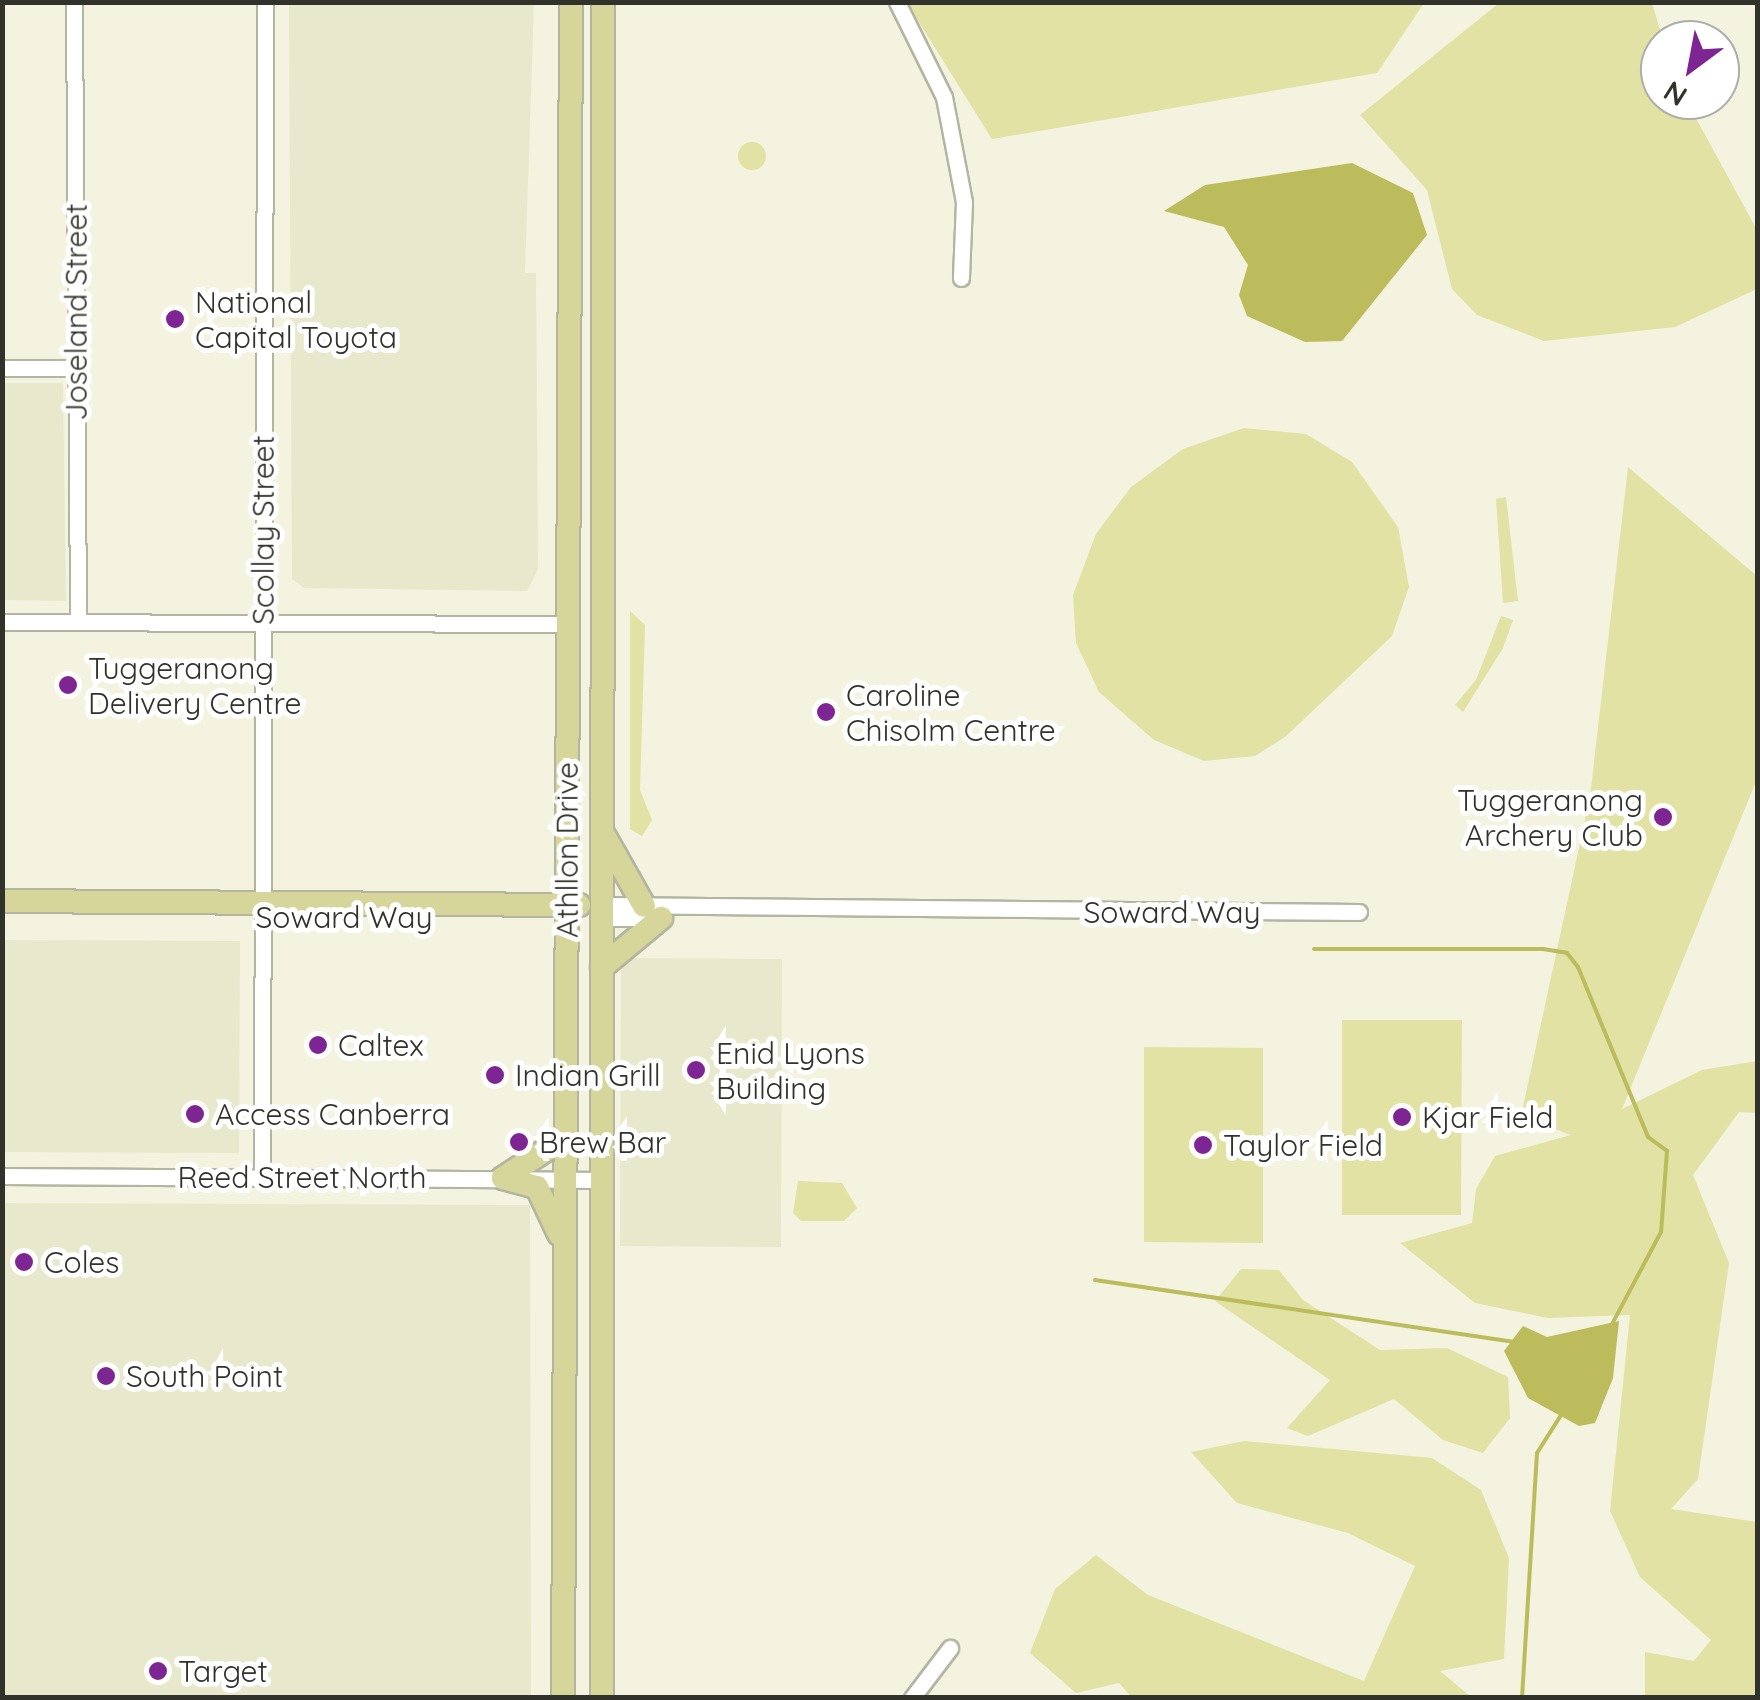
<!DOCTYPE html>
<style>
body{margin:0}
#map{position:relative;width:1760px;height:1700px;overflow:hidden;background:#f3f3df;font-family:Quicksand,sans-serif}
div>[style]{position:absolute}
.built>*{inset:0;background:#e7e8cc}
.green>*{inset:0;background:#e1e2a4}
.round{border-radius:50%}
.water>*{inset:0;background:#bcbc5d}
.stream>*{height:4px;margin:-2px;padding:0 2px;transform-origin:2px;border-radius:2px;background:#bcbc5d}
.roads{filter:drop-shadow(2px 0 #b4b5a1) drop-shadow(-2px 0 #b4b5a1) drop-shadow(0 2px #b4b5a1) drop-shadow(0 -2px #b4b5a1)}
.minor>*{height:15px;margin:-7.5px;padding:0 7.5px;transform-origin:7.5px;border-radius:7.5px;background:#fff}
.primary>*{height:22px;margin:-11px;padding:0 11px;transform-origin:11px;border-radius:11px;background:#d6d69b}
.dots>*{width:28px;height:28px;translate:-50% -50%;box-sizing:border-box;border:5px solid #fff;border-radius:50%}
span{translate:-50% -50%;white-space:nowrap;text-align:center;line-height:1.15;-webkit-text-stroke:10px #fff;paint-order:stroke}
.poi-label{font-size:30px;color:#31322a}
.left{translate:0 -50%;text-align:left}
.right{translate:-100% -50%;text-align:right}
.street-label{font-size:30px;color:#31322a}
.frame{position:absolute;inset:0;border:5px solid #31322a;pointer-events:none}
.north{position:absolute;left:1640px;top:20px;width:100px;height:100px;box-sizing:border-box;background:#fff;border:2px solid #adadaa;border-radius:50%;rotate:212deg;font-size:28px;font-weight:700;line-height:40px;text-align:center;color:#31322a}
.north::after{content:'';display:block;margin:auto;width:35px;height:45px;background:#7d2593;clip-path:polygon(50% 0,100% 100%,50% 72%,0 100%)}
</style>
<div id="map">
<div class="built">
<i style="clip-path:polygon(289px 3px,534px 3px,525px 273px,536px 273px,538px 569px,527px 591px,304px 588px,292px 579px)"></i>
<i style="clip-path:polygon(3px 383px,63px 383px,66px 601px,3px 600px)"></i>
<i style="clip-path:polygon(3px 940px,240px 941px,239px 1153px,3px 1152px)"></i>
<i style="clip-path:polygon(621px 958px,782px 959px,781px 1247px,620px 1246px)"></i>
<i style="clip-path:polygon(3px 1203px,530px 1205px,531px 1697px,3px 1697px)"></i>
</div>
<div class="green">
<i style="clip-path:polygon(907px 3px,1424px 3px,1377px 73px,992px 139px)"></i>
<i style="clip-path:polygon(1499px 3px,1652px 3px,1663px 40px,1660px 100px,1686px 100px,1757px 230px,1757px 289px,1675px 327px,1544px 341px,1477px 315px,1452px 289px,1427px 190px,1360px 115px)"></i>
<i class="round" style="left:738px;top:142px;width:28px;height:28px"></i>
<i style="clip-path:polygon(1244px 428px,1306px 434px,1352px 462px,1398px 527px,1409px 587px,1392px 636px,1285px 737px,1255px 756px,1204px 761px,1154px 740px,1099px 692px,1076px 643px,1073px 595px,1096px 534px,1131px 487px,1183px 449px)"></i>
<i style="clip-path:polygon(1628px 467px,1757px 576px,1757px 779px,1622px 1109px,1702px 1070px,1757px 1061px,1757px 1113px,1739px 1112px,1693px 1175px,1729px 1263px,1698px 1479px,1671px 1509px,1757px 1522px,1757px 1697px,1645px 1697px,1645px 1652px,1694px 1661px,1711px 1640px,1640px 1577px,1610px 1511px,1630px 1315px,1548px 1318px,1475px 1303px,1400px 1243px,1472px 1223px,1476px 1189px,1495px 1156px,1571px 1135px,1521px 1116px,1590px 797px)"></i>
<i style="clip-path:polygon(1506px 497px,1518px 601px,1503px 603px,1496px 499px)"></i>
<i style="clip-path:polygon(630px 611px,645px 625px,640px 790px,652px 820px,642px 836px,630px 829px)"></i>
<i style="clip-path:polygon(1501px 616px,1513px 620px,1503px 648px,1463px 712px,1455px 705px,1476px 680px)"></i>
<i style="clip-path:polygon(1342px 1020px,1462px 1020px,1461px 1215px,1342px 1215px)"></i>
<i style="clip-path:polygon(1144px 1047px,1263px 1048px,1263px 1243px,1144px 1242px)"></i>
<i style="clip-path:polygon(798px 1181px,842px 1183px,857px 1208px,844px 1221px,801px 1221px,793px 1213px)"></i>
<i style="clip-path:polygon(1241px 1269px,1279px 1270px,1303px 1300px,1380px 1350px,1447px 1348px,1508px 1377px,1510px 1418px,1483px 1453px,1443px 1440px,1394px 1399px,1308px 1436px,1287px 1428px,1330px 1380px,1215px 1301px)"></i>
<i style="clip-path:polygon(1244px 1441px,1432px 1458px,1481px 1490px,1509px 1558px,1504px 1659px,1440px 1671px,1471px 1697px,1132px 1698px,1119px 1683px,1076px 1693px,1030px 1653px,1055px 1589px,1096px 1555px,1148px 1595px,1364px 1681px,1415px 1566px,1348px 1533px,1237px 1503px,1191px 1452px)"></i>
</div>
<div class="water">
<i style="clip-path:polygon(1352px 163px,1413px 193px,1427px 235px,1342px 341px,1305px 342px,1247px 316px,1239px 295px,1248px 265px,1224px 227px,1164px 211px,1205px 185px)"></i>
<i style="clip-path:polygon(1619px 1321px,1613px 1378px,1595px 1423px,1579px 1426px,1528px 1398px,1504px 1351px,1523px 1326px,1547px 1337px)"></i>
</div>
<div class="stream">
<i style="left:1314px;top:949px;width:229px"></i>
<i style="left:1543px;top:949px;width:24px;rotate:9deg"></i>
<i style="left:1567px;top:953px;width:18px;rotate:52deg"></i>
<i style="left:1578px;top:967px;width:184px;rotate:67.6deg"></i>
<i style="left:1648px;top:1137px;width:24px;rotate:36deg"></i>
<i style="left:1667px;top:1151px;width:81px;rotate:94.2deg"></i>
<i style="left:1661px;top:1232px;width:106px;rotate:118deg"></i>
<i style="left:1095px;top:1280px;width:424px;rotate:8.4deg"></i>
<i style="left:1522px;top:1698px;width:245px;rotate:-86.5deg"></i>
<i style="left:1537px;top:1453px;width:49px;rotate:-57.6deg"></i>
</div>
<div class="roads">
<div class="minor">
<i style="left:74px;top:2px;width:620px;rotate:89.63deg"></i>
<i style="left:897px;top:2px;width:106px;rotate:63.7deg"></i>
<i style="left:944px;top:97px;width:107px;rotate:79.2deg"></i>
<i style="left:964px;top:202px;width:76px;rotate:92.3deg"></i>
<i style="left:2px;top:368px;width:74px"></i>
<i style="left:2px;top:622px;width:566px;rotate:0.2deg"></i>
<i style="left:602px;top:905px;width:757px;rotate:0.53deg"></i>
<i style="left:602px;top:918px;width:59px"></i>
<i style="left:2px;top:1176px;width:600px;rotate:0.38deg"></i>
<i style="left:262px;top:1177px;width:1175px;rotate:-89.85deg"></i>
<i style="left:912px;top:1698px;width:63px;rotate:-52.8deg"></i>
</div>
<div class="primary">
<i style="left:605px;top:837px;width:79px;rotate:60.5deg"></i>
<i style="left:2px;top:901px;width:577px;rotate:0.4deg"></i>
<i style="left:602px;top:967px;width:77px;rotate:-39.7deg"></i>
<i style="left:503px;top:1178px;width:35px;rotate:15deg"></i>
<i style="left:537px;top:1187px;width:52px;rotate:64.9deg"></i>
<i style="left:503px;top:1178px;width:75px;rotate:-33.1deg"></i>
<i style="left:563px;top:1698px;width:1696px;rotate:-89.73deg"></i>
<i style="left:602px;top:1698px;width:1696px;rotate:-89.97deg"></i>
</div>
</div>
<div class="dots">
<i style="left:175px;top:319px;background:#7d2593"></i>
<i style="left:68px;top:685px;background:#7d2593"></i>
<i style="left:826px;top:712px;background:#7d2593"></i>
<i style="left:1663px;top:817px;background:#7d2593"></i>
<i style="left:318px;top:1045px;background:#7d2593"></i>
<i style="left:696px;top:1070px;background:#7d2593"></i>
<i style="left:495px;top:1075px;background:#7d2593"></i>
<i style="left:195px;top:1114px;background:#7d2593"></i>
<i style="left:1402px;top:1117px;background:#7d2593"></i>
<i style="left:519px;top:1142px;background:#7d2593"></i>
<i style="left:1203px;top:1145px;background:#7d2593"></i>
<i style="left:24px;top:1262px;background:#7d2593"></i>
<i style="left:106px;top:1376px;background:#7d2593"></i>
<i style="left:158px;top:1671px;background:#7d2593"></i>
</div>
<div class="poi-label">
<span class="left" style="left:195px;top:319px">National<br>Capital Toyota</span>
<span class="left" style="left:88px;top:685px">Tuggeranong<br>Delivery Centre</span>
<span class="left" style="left:846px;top:712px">Caroline<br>Chisolm Centre</span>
<span class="right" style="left:1643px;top:817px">Tuggeranong<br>Archery Club</span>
<span class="left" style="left:338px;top:1045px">Caltex</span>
<span class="left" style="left:716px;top:1070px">Enid Lyons<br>Building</span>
<span class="left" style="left:515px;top:1075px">Indian Grill</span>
<span class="left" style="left:215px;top:1114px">Access Canberra</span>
<span class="left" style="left:1422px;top:1117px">Kjar Field</span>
<span class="left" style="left:539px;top:1142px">Brew Bar</span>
<span class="left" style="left:1223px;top:1145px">Taylor Field</span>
<span class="left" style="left:44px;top:1262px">Coles</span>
<span class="left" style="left:126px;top:1376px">South Point</span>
<span class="left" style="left:178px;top:1671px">Target</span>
</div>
<div class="street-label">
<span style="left:76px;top:312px;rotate:-90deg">Joseland Street</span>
<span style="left:263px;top:530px;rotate:-90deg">Scollay Street</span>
<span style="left:567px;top:850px;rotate:-90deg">Athllon Drive</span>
<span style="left:1172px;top:912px">Soward Way</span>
<span style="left:344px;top:917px">Soward Way</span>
<span style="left:302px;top:1177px">Reed Street North</span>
</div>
<div class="frame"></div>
<div class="north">N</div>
</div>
